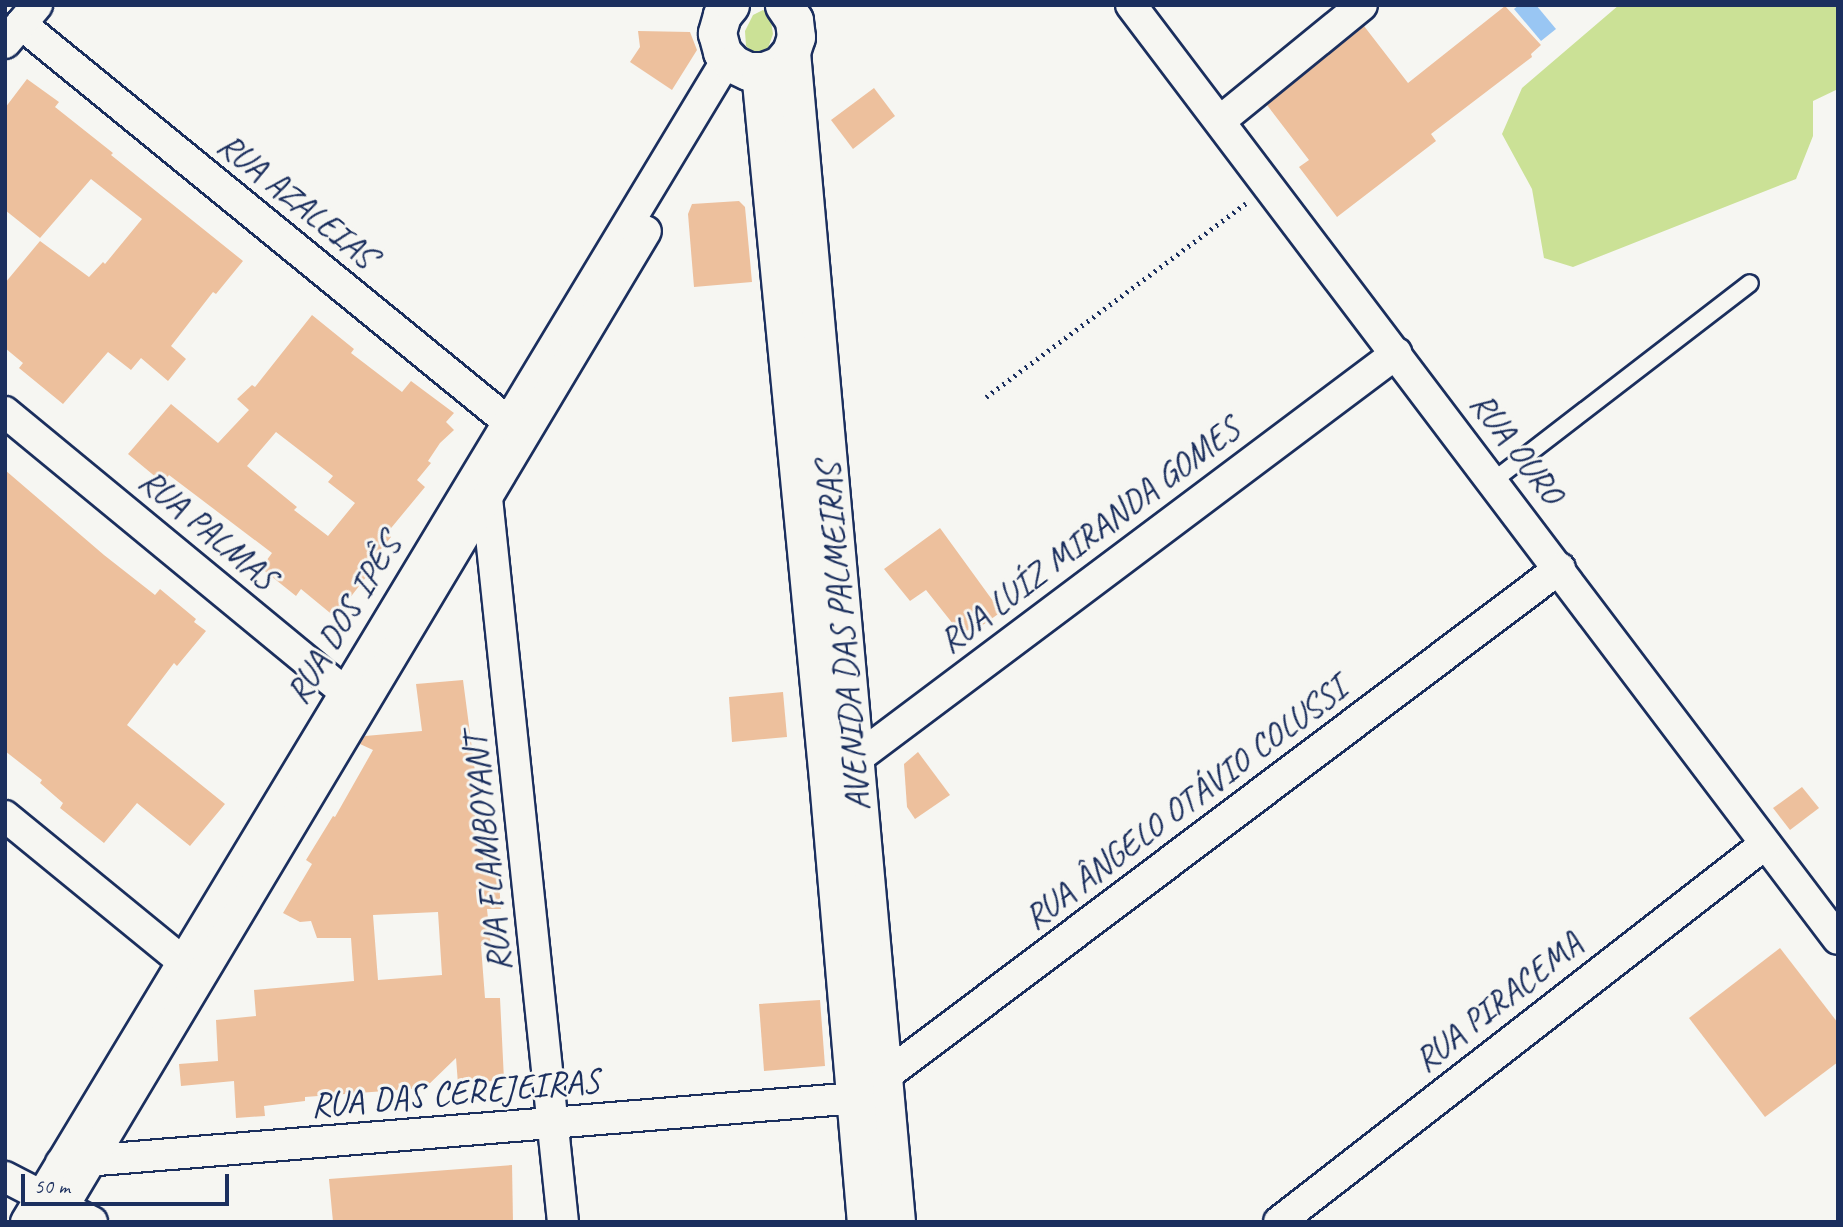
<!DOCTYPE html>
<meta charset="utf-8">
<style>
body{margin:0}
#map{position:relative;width:1843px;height:1227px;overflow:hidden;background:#f6f6f2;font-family:Caveat,sans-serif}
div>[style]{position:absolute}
.green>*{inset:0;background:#cbe196}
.water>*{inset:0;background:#99c6f3}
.building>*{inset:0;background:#edc09d}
.path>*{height:4.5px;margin-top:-2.25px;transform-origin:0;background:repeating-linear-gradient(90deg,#1b2f5e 0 2px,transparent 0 7px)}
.roads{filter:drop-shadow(2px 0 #1b2f5e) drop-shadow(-2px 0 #1b2f5e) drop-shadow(0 2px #1b2f5e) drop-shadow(0 -2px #1b2f5e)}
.service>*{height:16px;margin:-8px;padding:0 8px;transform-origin:8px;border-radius:8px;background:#f6f6f2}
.minor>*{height:30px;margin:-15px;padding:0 15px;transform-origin:15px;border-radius:15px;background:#f6f6f2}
.tertiary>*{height:37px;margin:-18.5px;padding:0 18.5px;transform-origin:18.5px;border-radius:18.5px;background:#f6f6f2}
span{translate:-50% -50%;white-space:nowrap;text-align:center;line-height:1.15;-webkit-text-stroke:6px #f6f6f2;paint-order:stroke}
.street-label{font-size:35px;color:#1b2f5e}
.frame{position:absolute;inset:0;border:7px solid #1b2f5e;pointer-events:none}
.scale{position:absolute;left:21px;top:1174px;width:208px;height:32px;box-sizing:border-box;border:4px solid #1b2f5e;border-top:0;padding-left:9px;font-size:21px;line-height:24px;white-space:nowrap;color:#1b2f5e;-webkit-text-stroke:5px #f6f6f2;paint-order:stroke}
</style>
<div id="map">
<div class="green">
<i style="clip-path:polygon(1619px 5px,1838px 5px,1838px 89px,1813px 101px,1813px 136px,1796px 179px,1573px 267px,1544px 258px,1532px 189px,1502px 134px,1522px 88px)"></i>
<i style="clip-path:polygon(763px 10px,770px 15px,773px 34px,767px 51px,756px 55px,746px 46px,745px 31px,753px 15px)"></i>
</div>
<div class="water">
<i style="clip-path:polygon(1519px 5px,1536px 5px,1556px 29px,1541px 41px,1514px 9px)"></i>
</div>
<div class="building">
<i style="clip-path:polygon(1505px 6px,1541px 45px,1531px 54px,1532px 57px,1431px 134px,1436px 141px,1337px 217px,1299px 167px,1309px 160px,1267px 105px,1364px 26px,1408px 83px)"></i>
<i style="clip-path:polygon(638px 31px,690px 32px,697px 50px,672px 90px,630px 62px,640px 47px)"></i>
<i style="clip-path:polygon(27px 79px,59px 102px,55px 107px,113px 153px,111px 155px,243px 261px,216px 294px,213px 292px,171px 346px,186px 359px,168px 381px,141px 358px,131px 370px,108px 352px,63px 404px,19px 368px,23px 363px,5px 348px,5px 283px,40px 241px,89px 277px,103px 262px,105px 264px,142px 219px,91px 179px,40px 238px,5px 210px,5px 108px)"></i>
<i style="clip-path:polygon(874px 88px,895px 116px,853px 149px,831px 120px)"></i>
<i style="clip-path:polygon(739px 201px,745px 207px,752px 282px,694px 287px,688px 214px,692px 204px)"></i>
<i style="clip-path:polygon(evenodd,312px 315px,354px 349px,351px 353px,402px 392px,411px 381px,454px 413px,446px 422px,454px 430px,440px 443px,428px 461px,431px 463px,417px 480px,425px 487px,387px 533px,391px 537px,365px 569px,370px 572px,335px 617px,301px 589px,296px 596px,261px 568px,272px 553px,169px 475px,163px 483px,128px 454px,171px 404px,218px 443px,249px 410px,237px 399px,252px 385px,255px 387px,312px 315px,276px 432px,333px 476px,328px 482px,355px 503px,328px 536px,294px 510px,297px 507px,247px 466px,276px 432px)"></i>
<i style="clip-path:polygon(5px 470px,104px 555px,155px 595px,160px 589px,196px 619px,194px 622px,206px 631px,177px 666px,174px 663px,127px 725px,225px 804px,190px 846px,137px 803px,104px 843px,60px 808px,63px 803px,40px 783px,42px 780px,5px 751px)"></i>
<i style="clip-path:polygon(940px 528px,1001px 612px,973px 632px,970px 629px,961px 634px,926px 590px,910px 601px,884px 569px)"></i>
<i style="clip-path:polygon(evenodd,463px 680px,476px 779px,472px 780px,478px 855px,483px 855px,484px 871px,498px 871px,501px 909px,487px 909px,491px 947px,481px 946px,485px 998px,500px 998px,504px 1080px,458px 1084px,456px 1058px,425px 1088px,305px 1097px,305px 1101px,264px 1106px,265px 1116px,236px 1118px,234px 1081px,181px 1086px,179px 1064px,218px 1061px,216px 1020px,256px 1016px,254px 990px,354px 981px,351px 938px,317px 938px,311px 921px,300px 922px,283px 913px,312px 864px,306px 860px,333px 816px,335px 817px,373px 750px,360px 744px,365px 736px,422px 731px,416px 684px,463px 680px,438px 912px,442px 975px,378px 980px,373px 915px,438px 912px)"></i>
<i style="clip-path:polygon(783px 692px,787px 737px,732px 742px,729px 697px)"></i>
<i style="clip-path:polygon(918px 752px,950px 795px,915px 819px,907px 807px,904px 764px)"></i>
<i style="clip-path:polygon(1802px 787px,1819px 808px,1790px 830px,1773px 808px)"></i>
<i style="clip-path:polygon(1780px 948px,1838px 1023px,1838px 1062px,1765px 1117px,1689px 1018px)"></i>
<i style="clip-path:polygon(820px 1000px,825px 1066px,764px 1071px,759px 1004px)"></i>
<i style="clip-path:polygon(512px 1165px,513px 1222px,333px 1222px,329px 1179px)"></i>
</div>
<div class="path">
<i style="left:986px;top:397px;width:324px;rotate:-36.7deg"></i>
</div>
<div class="roads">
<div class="service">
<i style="left:1493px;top:481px;width:324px;rotate:-37.6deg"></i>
</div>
<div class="minor">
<i style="left:1131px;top:5px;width:1171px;rotate:52.88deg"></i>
<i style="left:21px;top:24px;width:647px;rotate:39.23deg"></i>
<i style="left:5px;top:43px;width:50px;rotate:-49.9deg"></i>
<i style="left:1220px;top:121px;width:183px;rotate:-39.2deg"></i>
<i style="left:5px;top:412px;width:459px;rotate:39.5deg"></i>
<i style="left:483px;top:495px;width:5px;rotate:37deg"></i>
<i style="left:487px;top:498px;width:728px;rotate:84.01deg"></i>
<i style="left:840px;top:771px;width:696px;rotate:-36.89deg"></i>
<i style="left:5px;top:816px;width:248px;rotate:39.3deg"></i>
<i style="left:61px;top:1163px;width:798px;rotate:-4.67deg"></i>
<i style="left:856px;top:1098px;width:881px;rotate:-36.97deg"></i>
<i style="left:5px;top:1177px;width:98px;rotate:27.3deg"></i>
<i style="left:26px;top:1222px;width:1359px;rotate:-58.91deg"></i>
<i style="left:54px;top:1222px;width:1154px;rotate:-59.15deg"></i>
<i style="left:1279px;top:1222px;width:616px;rotate:-37.87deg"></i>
</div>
<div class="tertiary">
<i style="left:730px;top:5px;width:13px;rotate:129deg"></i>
<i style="left:722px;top:15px;width:19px;rotate:106deg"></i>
<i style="left:717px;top:33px;width:20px;rotate:75deg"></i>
<i style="left:722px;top:52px;width:16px;rotate:47deg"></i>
<i style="left:733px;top:64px;width:17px;rotate:25deg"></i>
<i style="left:748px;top:71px;width:16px"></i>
<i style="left:764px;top:71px;width:17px;rotate:-21deg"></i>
<i style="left:780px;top:65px;width:17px;rotate:-50deg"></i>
<i style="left:791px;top:52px;width:16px;rotate:-72deg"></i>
<i style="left:796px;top:37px;width:17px;rotate:-97deg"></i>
<i style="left:794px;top:20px;width:18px;rotate:-124deg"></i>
<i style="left:791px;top:52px;width:1175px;rotate:84.87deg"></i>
<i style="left:760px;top:71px;width:712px;rotate:84.52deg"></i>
<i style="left:828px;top:780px;width:444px;rotate:85.1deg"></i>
</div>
</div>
<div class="street-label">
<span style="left:297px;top:200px;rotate:39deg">RUA AZALEIAS</span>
<span style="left:1517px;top:448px;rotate:53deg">RUA OURO</span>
<span style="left:208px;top:529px;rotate:40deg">RUA PALMAS</span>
<span style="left:1089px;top:535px;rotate:-37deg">RUA LUÍZ MIRANDA GOMES</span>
<span style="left:343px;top:619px;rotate:-59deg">RUA DOS IPÊS</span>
<span style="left:843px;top:637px;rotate:-95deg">AVENIDA DAS PALMEIRAS</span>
<span style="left:1185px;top:803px;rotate:-37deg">RUA ÂNGELO OTÁVIO COLUSSI</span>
<span style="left:487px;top:853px;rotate:-96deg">RUA FLAMBOYANT</span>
<span style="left:1498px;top:1002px;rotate:-38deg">RUA PIRACEMA</span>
<span style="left:455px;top:1093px;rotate:-5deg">RUA DAS CEREJEIRAS</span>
</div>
<div class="frame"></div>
<div class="scale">50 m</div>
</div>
